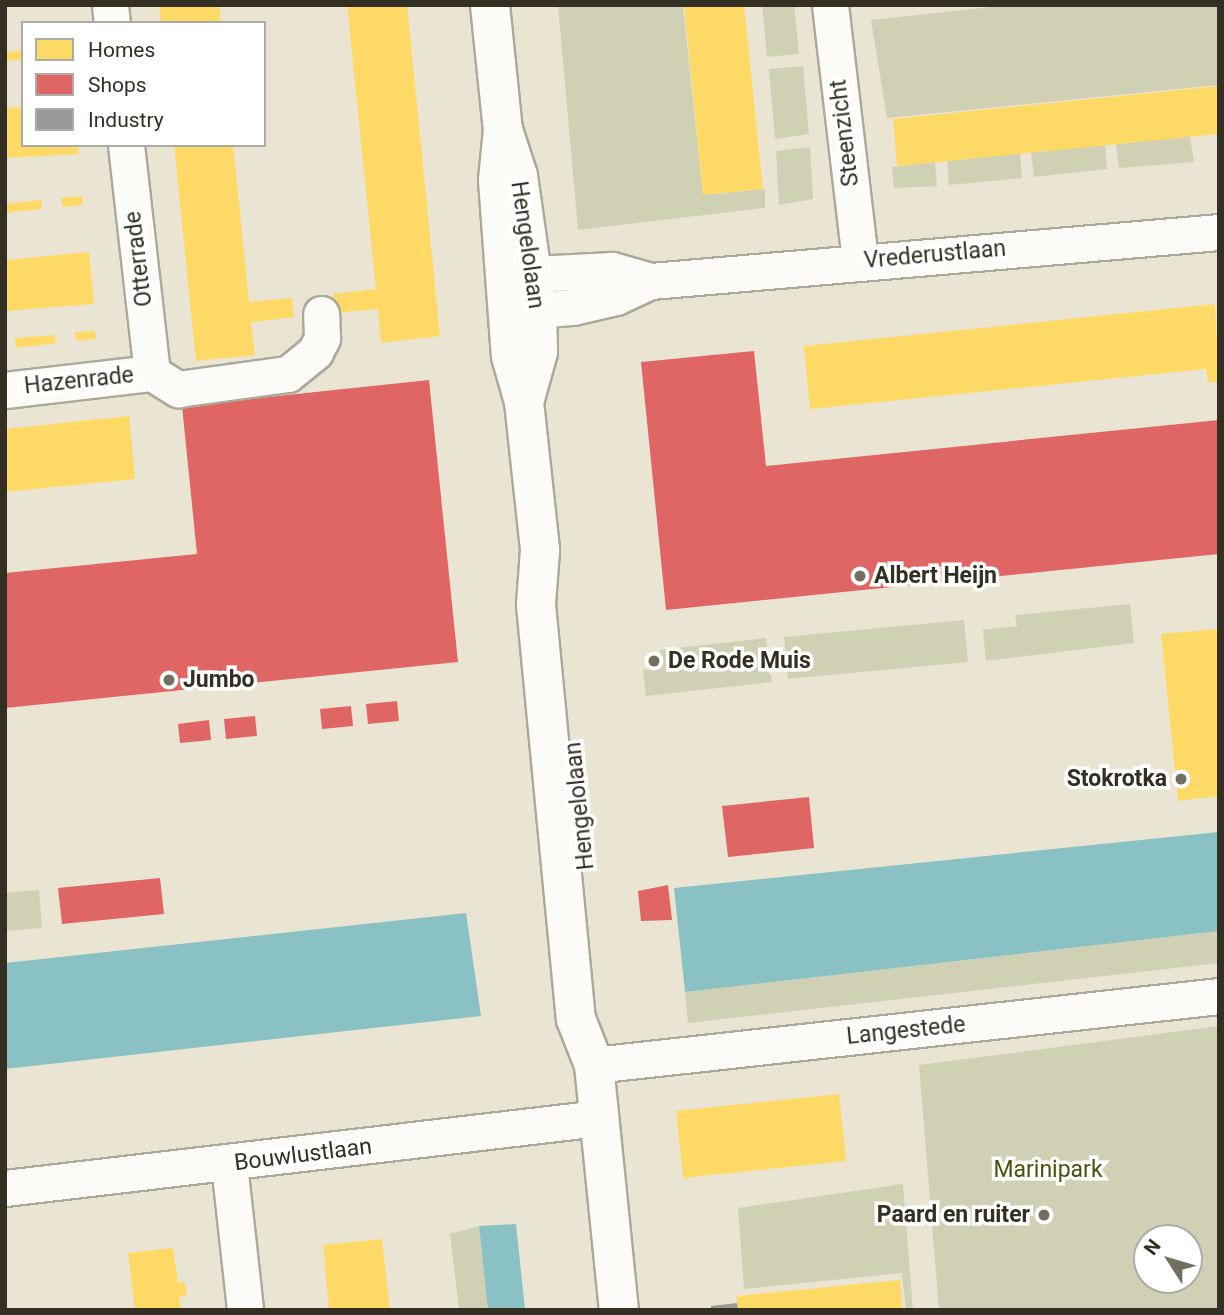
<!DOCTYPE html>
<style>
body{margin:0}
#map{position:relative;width:1224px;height:1315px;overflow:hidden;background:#eae5d3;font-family:Roboto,sans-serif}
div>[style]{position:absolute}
.green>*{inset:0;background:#d0d1b4}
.water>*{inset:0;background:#8ac1c4}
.homes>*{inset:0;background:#ffd966}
.shops>*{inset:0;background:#e06666}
.industry>*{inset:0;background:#999}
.roads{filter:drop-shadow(2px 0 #aca89a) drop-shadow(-2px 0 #aca89a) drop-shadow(0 2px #aca89a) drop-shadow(0 -2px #aca89a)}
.minor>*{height:35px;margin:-17.5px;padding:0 17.5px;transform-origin:17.5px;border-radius:17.5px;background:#fcfbf8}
.tertiary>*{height:38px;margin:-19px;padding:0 19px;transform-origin:19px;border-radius:19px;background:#fcfbf8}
.dots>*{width:19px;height:19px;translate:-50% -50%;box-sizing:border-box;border:4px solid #fff;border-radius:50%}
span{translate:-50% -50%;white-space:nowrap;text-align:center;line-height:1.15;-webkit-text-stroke:7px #fff;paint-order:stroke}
.street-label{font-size:23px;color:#332f22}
.poi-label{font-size:23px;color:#332f22;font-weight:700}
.left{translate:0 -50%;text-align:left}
.right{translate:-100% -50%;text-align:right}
.park-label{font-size:23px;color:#4b510a}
.frame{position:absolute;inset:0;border:7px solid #332f22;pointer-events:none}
.legend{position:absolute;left:21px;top:21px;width:245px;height:126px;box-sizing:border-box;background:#fff;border:2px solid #adaca7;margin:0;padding:9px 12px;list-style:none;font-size:21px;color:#332f22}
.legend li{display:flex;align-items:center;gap:14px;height:35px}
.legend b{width:35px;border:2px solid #adaca7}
.north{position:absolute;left:1133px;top:1224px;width:70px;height:70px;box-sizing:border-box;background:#fff;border:2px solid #adaca7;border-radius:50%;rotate:307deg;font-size:19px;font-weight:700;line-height:28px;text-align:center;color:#332f22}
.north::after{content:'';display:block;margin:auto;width:24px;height:32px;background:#736f60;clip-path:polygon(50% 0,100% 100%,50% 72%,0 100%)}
</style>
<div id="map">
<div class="green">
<i style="clip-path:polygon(558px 5px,683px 5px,703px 195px,765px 189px,765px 208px,578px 230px)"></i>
<i style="clip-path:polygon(762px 5px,794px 5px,799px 54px,767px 57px)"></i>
<i style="clip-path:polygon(1010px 5px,1219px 5px,1219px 85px,887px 118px,871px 20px)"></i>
<i style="clip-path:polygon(803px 66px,809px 134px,775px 139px,769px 69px)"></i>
<i style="clip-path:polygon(1190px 136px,1194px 162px,1119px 168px,1116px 144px)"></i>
<i style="clip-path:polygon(1105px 145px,1107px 169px,1034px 177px,1031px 152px)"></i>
<i style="clip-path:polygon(810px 147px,813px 199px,779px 205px,776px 151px)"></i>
<i style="clip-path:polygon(1020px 153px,1022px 178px,949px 185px,947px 161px)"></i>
<i style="clip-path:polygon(935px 162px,937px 186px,894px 188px,892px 167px)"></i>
<i style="clip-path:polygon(1130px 604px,1134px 643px,986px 661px,983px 630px,1017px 626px,1015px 615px)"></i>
<i style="clip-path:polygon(964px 620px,968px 662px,788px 679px,784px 637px)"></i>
<i style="clip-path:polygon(766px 638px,772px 682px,646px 696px,643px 670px,662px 668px,660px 650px)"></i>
<i style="clip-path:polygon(39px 890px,42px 928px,5px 931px,5px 893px)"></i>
<i style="clip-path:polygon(1219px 931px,1219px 963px,688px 1023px,685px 992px)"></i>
<i style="clip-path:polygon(evenodd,1219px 1026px,1219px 1310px,939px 1310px,919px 1065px,1219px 1026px,1147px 1238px,1189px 1238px,1189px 1280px,1147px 1280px,1147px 1238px)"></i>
<i style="clip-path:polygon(903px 1184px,913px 1310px,906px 1310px,902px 1273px,744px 1289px,738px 1208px)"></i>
<i style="clip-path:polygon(479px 1226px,488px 1310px,459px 1310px,450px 1234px)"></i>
</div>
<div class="water">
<i style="clip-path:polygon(1219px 832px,1219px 931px,685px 992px,674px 888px)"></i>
<i style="clip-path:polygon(466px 913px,481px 1016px,5px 1069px,5px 963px)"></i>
<i style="clip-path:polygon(516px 1224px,525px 1310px,488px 1310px,479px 1226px)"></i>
</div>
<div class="homes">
<i style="clip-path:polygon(159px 5px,219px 5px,221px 23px,161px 23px)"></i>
<i style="clip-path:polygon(347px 5px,407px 5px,440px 336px,381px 343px,378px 309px,335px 313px,333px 294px,376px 289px)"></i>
<i style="clip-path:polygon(684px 5px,744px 5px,763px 189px,703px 195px)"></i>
<i style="clip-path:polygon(23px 50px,23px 59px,5px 61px,5px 52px)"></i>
<i style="clip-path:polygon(1219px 86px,1219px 134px,897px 166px,893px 119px)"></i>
<i style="clip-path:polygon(23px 107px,23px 145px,77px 145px,79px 154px,5px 158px,5px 108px)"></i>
<i style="clip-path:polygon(174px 145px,233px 145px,249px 302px,292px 298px,294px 317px,251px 322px,255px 355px,196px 361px)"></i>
<i style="clip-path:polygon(82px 196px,83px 205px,63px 207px,61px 198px)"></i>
<i style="clip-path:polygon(41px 200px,42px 209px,5px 213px,5px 204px)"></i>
<i style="clip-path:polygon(89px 252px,94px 304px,5px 311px,5px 260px)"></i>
<i style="clip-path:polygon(1215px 304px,1219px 381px,1208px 383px,1206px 369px,810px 409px,804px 346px)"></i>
<i style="clip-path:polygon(95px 331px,96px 339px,76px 341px,75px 332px)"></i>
<i style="clip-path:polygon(55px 335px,56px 343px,16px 348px,15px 338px)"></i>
<i style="clip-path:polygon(129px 416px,135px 479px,5px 492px,5px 429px)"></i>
<i style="clip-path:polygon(1219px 629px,1219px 796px,1178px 801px,1161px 634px)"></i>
<i style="clip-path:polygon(839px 1094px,846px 1161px,683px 1178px,676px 1111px)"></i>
<i style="clip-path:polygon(382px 1239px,390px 1310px,329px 1310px,323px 1245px)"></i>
<i style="clip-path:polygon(173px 1248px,178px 1283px,185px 1282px,187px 1296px,179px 1297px,181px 1310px,135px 1310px,128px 1253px)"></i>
<i style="clip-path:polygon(900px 1280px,902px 1310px,738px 1310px,736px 1296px)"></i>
</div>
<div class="shops">
<i style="clip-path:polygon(754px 351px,766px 466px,1219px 420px,1219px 554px,666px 610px,641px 362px)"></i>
<i style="clip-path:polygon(429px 380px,458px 662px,5px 708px,5px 573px,197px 554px,182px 406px)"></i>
<i style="clip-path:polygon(397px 701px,399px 721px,368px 724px,366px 704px)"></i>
<i style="clip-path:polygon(351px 706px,353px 726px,322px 729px,320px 709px)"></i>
<i style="clip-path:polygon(255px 716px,257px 736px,226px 739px,224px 719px)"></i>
<i style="clip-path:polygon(209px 720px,211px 740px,180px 743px,178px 724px)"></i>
<i style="clip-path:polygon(809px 797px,814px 848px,728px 857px,722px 806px)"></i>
<i style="clip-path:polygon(160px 878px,164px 914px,62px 924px,58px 888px)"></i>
<i style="clip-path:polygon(668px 885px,672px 920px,641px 921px,638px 891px)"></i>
</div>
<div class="industry">
<i style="clip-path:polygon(737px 1303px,738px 1310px,711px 1310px,711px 1306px)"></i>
</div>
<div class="roads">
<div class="minor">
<i style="left:110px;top:5px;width:18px;rotate:84deg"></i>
<i style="left:830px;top:5px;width:259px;rotate:83.3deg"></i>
<i style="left:126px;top:145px;width:229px;rotate:83.5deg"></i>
<i style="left:651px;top:281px;width:41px;rotate:-164.2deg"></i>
<i style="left:612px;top:270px;width:79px;rotate:177.1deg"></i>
<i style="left:533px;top:274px;width:33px;rotate:147deg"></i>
<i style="left:505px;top:292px;width:37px;rotate:29deg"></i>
<i style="left:537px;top:310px;width:36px;rotate:-5deg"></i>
<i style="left:573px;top:307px;width:44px;rotate:-13.1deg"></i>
<i style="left:616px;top:297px;width:38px;rotate:-25deg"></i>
<i style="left:651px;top:281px;width:570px;rotate:-4.93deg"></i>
<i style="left:152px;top:373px;width:31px;rotate:32deg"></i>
<i style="left:178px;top:389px;width:111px;rotate:-7.8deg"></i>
<i style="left:288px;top:374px;width:35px;rotate:-39deg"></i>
<i style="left:315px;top:352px;width:16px;rotate:-63deg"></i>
<i style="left:322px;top:338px;width:24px;rotate:-92deg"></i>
<i style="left:5px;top:390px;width:148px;rotate:-6.6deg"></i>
<i style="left:594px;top:1065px;width:629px;rotate:-6.3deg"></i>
<i style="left:229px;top:1164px;width:147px;rotate:83.7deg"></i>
<i style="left:5px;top:1188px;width:598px;rotate:-6.72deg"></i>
</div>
<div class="tertiary">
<i style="left:490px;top:5px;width:126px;rotate:84.1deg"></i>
<i style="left:503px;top:130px;width:48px;rotate:71.9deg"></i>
<i style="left:518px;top:176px;width:135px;rotate:81.9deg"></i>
<i style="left:537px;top:310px;width:42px;rotate:88.6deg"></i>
<i style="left:538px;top:352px;width:52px;rotate:105.6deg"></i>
<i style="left:503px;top:130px;width:50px;rotate:95.7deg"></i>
<i style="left:498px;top:180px;width:176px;rotate:85.8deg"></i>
<i style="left:511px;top:356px;width:48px;rotate:74.2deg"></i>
<i style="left:524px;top:402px;width:149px;rotate:83.8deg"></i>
<i style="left:540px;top:550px;width:55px;rotate:94.2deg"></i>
<i style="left:536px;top:605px;width:416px;rotate:84.5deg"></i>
<i style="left:576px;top:1019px;width:49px;rotate:68.6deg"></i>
<i style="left:594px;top:1065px;width:246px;rotate:84.2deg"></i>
</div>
</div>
<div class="dots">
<i style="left:860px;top:576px;background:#736f60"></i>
<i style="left:654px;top:661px;background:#736f60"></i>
<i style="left:169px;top:680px;background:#736f60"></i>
<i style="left:1181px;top:779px;background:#736f60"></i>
<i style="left:1044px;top:1215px;background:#736f60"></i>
</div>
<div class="street-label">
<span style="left:845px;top:133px;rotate:-97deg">Steenzicht</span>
<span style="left:527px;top:245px;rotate:82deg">Hengelolaan</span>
<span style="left:935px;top:255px;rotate:-5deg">Vrederustlaan</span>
<span style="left:139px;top:259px;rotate:-97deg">Otterrade</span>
<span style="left:79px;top:381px;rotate:-6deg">Hazenrade</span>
<span style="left:580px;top:806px;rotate:-96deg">Hengelolaan</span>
<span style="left:906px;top:1031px;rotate:-6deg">Langestede</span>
<span style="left:303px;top:1155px;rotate:-7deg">Bouwlustlaan</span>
</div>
<div class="poi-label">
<span class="left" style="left:874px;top:576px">Albert Heijn</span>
<span class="left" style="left:668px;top:661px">De Rode Muis</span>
<span class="left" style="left:183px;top:680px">Jumbo</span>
<span class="right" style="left:1167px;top:779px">Stokrotka</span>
<span class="right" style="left:1030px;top:1215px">Paard en ruiter</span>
</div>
<div class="park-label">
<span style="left:1048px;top:1170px">Marinipark</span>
</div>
<div class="frame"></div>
<ul class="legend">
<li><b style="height:19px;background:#ffd966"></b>Homes</li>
<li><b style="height:19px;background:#e06666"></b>Shops</li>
<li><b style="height:19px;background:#999"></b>Industry</li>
</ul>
<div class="north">N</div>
</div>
